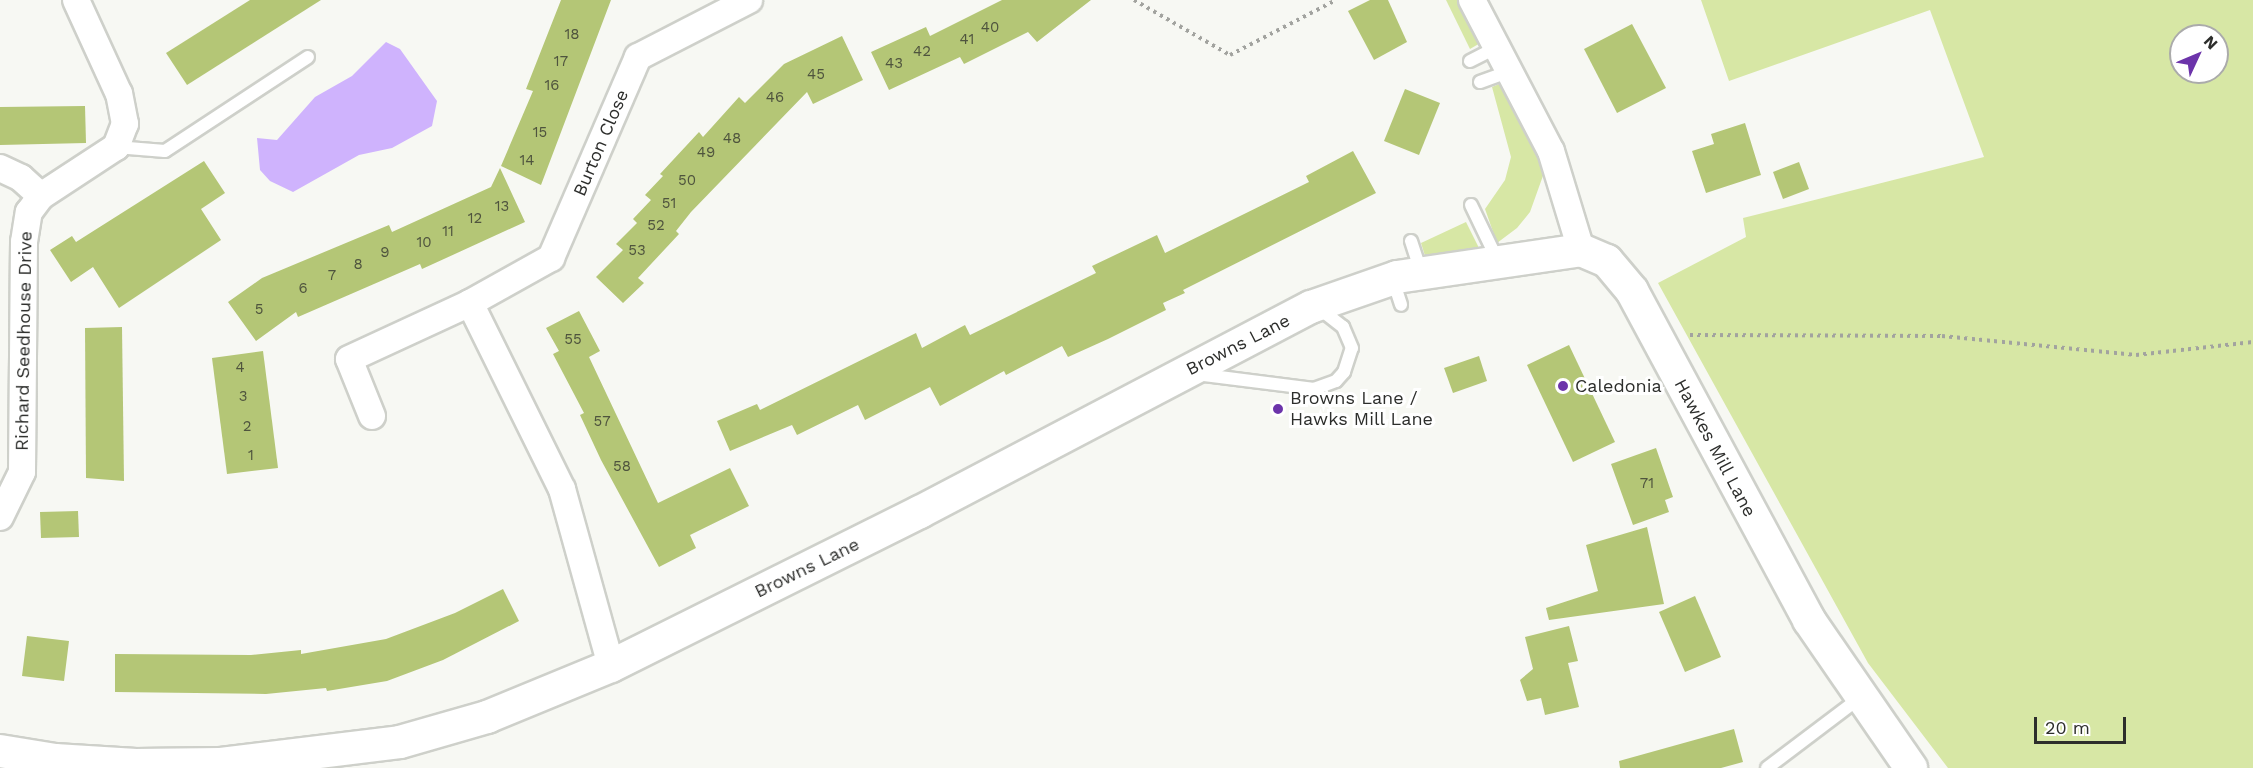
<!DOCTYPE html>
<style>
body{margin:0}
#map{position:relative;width:2253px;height:768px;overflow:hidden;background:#f7f8f3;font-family:"Work Sans",sans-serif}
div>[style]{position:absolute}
.green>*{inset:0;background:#d7e7a5}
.water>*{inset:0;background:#cfb3fd}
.building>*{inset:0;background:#b4c676}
.path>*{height:4px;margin-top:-2px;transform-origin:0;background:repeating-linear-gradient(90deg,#a2a39f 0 3px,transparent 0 7.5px)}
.roads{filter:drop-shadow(2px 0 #ced0ca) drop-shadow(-2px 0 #ced0ca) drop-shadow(0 2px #ced0ca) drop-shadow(0 -2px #ced0ca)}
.service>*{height:12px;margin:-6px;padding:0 6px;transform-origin:6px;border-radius:6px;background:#fff}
.minor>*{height:26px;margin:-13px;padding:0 13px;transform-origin:13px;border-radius:13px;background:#fff}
.tertiary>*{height:32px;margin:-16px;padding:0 16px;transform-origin:16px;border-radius:16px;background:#fff}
.dots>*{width:16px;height:16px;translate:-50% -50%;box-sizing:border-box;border:3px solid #fff;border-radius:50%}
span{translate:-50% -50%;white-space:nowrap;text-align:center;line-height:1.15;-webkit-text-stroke:6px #fff;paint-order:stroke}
.number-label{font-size:15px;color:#4f543e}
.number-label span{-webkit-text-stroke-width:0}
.street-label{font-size:18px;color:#2d2e2c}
.poi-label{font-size:18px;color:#2d2e2c}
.left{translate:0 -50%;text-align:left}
.north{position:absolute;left:2169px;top:24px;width:60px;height:60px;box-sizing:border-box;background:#fff;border:2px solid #ababab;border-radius:50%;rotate:46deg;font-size:16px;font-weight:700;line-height:24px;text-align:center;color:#2d2e2c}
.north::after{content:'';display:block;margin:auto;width:21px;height:27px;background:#6c34aa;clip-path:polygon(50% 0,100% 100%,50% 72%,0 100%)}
.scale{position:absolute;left:2034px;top:717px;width:92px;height:27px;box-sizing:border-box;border:3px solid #2d2e2c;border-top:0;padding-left:8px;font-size:18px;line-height:21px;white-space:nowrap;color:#2d2e2c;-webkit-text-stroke:4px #fff;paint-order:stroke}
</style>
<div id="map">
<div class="green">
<i style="clip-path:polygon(1446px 0,1459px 0,1482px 42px,1470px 49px)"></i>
<i style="clip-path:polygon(evenodd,1701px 0,2253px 0,2253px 768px,1948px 768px,1868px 663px,1658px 283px,1746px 237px,1743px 218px,1984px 157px,1930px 10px,1729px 81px,1701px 0,2181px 36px,2217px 36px,2217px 72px,2181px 72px,2181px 36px)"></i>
<i style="clip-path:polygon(1504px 82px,1531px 133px,1544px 173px,1530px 212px,1517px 228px,1497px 243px,1485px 209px,1505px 180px,1511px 157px,1492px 87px)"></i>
<i style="clip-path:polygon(1466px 222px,1479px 248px,1426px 259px,1421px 243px)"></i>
</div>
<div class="water">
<i style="clip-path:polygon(386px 42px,400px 49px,437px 101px,432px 126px,392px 148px,359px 155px,293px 192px,270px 181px,260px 170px,257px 138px,277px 140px,315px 97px,352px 76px)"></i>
</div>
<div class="building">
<i style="clip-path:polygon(250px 0,321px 0,187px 85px,166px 53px)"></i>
<i style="clip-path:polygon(561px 0,611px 0,541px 185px,501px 166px,533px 91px,526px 89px)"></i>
<i style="clip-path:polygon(1002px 0,1091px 0,1037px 42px,1028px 32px,964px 64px,960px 57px,889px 90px,871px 52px,926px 27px,930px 36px)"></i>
<i style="clip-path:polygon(1370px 0,1388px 0,1407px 42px,1374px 60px,1348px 11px)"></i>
<i style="clip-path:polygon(1632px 24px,1666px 88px,1617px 113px,1584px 49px)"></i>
<i style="clip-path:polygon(842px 36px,863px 80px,813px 104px,807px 92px,691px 212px,676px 231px,679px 234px,638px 278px,644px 283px,623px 303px,596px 277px,623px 250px,616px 244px,637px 223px,633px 219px,651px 200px,645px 195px,663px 176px,660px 174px,699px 132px,703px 137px,739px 97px,745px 103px,784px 64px)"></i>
<i style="clip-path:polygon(1405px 89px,1440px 103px,1419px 155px,1384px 141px)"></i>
<i style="clip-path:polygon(85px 106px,86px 143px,0 145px,0 107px)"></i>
<i style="clip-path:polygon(1745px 123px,1761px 175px,1706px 193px,1692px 151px,1714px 144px,1711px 134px)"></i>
<i style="clip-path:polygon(1353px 151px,1376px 193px,1183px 290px,1185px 293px,1163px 303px,1166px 310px,1108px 339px,1068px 357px,1062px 346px,1006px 375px,1004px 371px,940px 406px,930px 387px,865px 420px,858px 405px,797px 435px,792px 425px,730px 451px,717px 421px,757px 404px,760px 410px,916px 333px,922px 348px,965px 325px,970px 335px,1096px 273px,1092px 266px,1157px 235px,1165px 253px,1309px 182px,1306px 176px)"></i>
<i style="clip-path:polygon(204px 161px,225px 193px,201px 209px,221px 240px,119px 308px,93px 267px,71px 282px,50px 250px,72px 236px,76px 242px)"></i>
<i style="clip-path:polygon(1799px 162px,1809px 189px,1783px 199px,1773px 172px)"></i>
<i style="clip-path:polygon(500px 168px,525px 222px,422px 269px,420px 264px,298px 317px,296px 312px,256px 341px,228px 302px,262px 278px,389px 225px,392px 232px,491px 187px)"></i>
<i style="clip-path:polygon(579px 311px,600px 351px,589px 357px,658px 503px,730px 468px,749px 506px,690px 535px,696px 548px,659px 567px,601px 460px,580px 415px,584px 413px,553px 354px,559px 351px,546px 328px)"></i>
<i style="clip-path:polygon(122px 327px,124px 481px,86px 478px,85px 328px)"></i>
<i style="clip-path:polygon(1569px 345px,1615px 442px,1573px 462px,1527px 365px)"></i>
<i style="clip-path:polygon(263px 351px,278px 468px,227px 474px,212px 358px)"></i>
<i style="clip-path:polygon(1479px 356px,1487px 381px,1453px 393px,1444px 368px)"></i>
<i style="clip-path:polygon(1656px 448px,1673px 497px,1665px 500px,1669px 512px,1633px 525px,1611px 464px)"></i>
<i style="clip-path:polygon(78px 511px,79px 537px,41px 538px,40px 512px)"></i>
<i style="clip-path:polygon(1647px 527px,1664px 604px,1549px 620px,1546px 608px,1598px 591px,1586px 545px)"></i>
<i style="clip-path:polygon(503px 589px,519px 621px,443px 660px,387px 681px,327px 691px,326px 688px,266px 694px,115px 692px,115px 654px,251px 655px,301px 650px,301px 654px,386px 639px,455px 613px)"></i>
<i style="clip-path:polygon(1695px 596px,1721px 657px,1685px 672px,1659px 612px)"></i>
<i style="clip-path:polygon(1569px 626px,1578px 661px,1568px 663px,1579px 707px,1545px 715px,1541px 698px,1527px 701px,1520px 680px,1533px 669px,1525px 637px)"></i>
<i style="clip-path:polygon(27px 636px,69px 641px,64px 681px,22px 676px)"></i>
<i style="clip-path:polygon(1734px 729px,1743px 762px,1721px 768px,1620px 768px,1619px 761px)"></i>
</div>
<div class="path">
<i style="left:1134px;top:0;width:111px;rotate:29.8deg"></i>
<i style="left:1230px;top:55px;width:119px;rotate:-27.4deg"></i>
<i style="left:1690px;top:335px;width:252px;rotate:0.2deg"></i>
<i style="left:1942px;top:336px;width:195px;rotate:5.6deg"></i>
<i style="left:2136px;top:355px;width:118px;rotate:-6.3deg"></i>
</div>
<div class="roads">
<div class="service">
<i style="left:1470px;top:61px;width:30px;rotate:-27deg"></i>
<i style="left:1480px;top:82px;width:32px;rotate:-20deg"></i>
<i style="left:116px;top:147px;width:49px;rotate:4.7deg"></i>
<i style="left:165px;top:151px;width:171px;rotate:-33.3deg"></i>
<i style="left:1471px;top:205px;width:62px;rotate:64.3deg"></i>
<i style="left:1411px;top:241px;width:32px;rotate:72deg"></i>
<i style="left:1393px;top:280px;width:26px;rotate:72deg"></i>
<i style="left:1196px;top:374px;width:119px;rotate:7.2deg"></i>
<i style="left:1314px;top:389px;width:23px;rotate:-20deg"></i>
<i style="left:1336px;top:381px;width:12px;rotate:-48deg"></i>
<i style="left:1344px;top:372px;width:25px;rotate:-72deg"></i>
<i style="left:1352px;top:348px;width:23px;rotate:-113deg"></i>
<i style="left:1343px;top:327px;width:28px;rotate:-142deg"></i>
<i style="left:1767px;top:768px;width:118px;rotate:-37.1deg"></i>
</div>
<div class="minor">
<i style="left:1472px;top:0;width:170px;rotate:62.4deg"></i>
<i style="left:1551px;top:151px;width:103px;rotate:73.1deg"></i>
<i style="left:0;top:168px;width:23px;rotate:25deg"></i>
<i style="left:21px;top:178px;width:27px;rotate:42deg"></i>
<i style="left:470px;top:303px;width:93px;rotate:-29.1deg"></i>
<i style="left:551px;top:258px;width:219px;rotate:-66.6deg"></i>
<i style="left:638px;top:57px;width:125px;rotate:-27.2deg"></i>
<i style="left:372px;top:416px;width:61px;rotate:-112deg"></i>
<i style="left:349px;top:359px;width:133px;rotate:-24.8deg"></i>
<i style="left:470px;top:303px;width:208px;rotate:63.7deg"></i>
<i style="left:562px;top:489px;width:184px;rotate:74.5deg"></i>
<i style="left:0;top:517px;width:50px;rotate:-63.9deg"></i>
<i style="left:22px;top:472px;width:230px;rotate:-89.5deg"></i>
<i style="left:24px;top:242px;width:30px;rotate:-81deg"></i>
<i style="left:29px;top:212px;width:20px;rotate:-53deg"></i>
<i style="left:41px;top:196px;width:90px;rotate:-33.2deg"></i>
<i style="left:116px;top:147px;width:25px;rotate:-69deg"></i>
<i style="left:125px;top:124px;width:31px;rotate:-101deg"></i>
<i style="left:119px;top:94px;width:103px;rotate:-114.6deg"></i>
</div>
<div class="tertiary">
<i style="left:0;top:751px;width:56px;rotate:9.3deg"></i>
<i style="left:55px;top:760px;width:81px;rotate:3.5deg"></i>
<i style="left:136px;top:765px;width:85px;rotate:-0.7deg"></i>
<i style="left:221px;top:764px;width:180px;rotate:-7deg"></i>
<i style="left:400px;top:742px;width:91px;rotate:-16deg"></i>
<i style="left:487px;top:717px;width:134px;rotate:-22.4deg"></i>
<i style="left:611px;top:666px;width:345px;rotate:-26.5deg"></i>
<i style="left:920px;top:512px;width:441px;rotate:-27.7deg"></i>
<i style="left:1311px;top:307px;width:91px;rotate:-19.2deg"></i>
<i style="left:1397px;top:277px;width:186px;rotate:-8.3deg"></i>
<i style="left:1581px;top:250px;width:28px;rotate:23deg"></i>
<i style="left:1607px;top:261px;width:39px;rotate:50deg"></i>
<i style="left:1632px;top:291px;width:374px;rotate:61.7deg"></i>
<i style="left:1809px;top:620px;width:180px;rotate:55.4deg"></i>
</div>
</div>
<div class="dots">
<i style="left:1563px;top:386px;background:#6c34aa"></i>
<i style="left:1278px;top:409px;background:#6c34aa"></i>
</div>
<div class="number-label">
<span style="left:990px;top:28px">40</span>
<span style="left:572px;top:35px">18</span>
<span style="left:967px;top:40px">41</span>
<span style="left:922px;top:52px">42</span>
<span style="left:561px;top:62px">17</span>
<span style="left:894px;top:64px">43</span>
<span style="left:816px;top:75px">45</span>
<span style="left:552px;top:86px">16</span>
<span style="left:775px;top:98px">46</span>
<span style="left:540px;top:133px">15</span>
<span style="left:732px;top:139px">48</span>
<span style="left:706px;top:153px">49</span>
<span style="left:527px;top:161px">14</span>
<span style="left:687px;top:181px">50</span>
<span style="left:669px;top:204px">51</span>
<span style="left:502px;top:207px">13</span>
<span style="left:475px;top:219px">12</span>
<span style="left:656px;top:226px">52</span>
<span style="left:448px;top:232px">11</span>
<span style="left:424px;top:243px">10</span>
<span style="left:637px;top:251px">53</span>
<span style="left:385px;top:253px">9</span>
<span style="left:358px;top:265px">8</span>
<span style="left:332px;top:276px">7</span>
<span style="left:303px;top:289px">6</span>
<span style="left:259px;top:310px">5</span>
<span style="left:573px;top:340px">55</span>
<span style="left:240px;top:368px">4</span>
<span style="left:243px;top:397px">3</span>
<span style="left:602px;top:422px">57</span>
<span style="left:247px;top:427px">2</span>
<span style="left:251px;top:456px">1</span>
<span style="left:622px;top:467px">58</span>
<span style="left:1647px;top:484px">71</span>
</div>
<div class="street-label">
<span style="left:601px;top:143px;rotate:-67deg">Burton Close</span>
<span style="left:24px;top:341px;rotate:-89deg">Richard Seedhouse Drive</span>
<span style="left:1238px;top:345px;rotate:-27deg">Browns Lane</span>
<span style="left:1715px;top:448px;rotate:62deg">Hawkes Mill Lane</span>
<span style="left:807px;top:568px;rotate:-26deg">Browns Lane</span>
</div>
<div class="poi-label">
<span class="left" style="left:1575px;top:386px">Caledonia</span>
<span class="left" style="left:1290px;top:409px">Browns Lane /<br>Hawks Mill Lane</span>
</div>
<div class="north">N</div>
<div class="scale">20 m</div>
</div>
